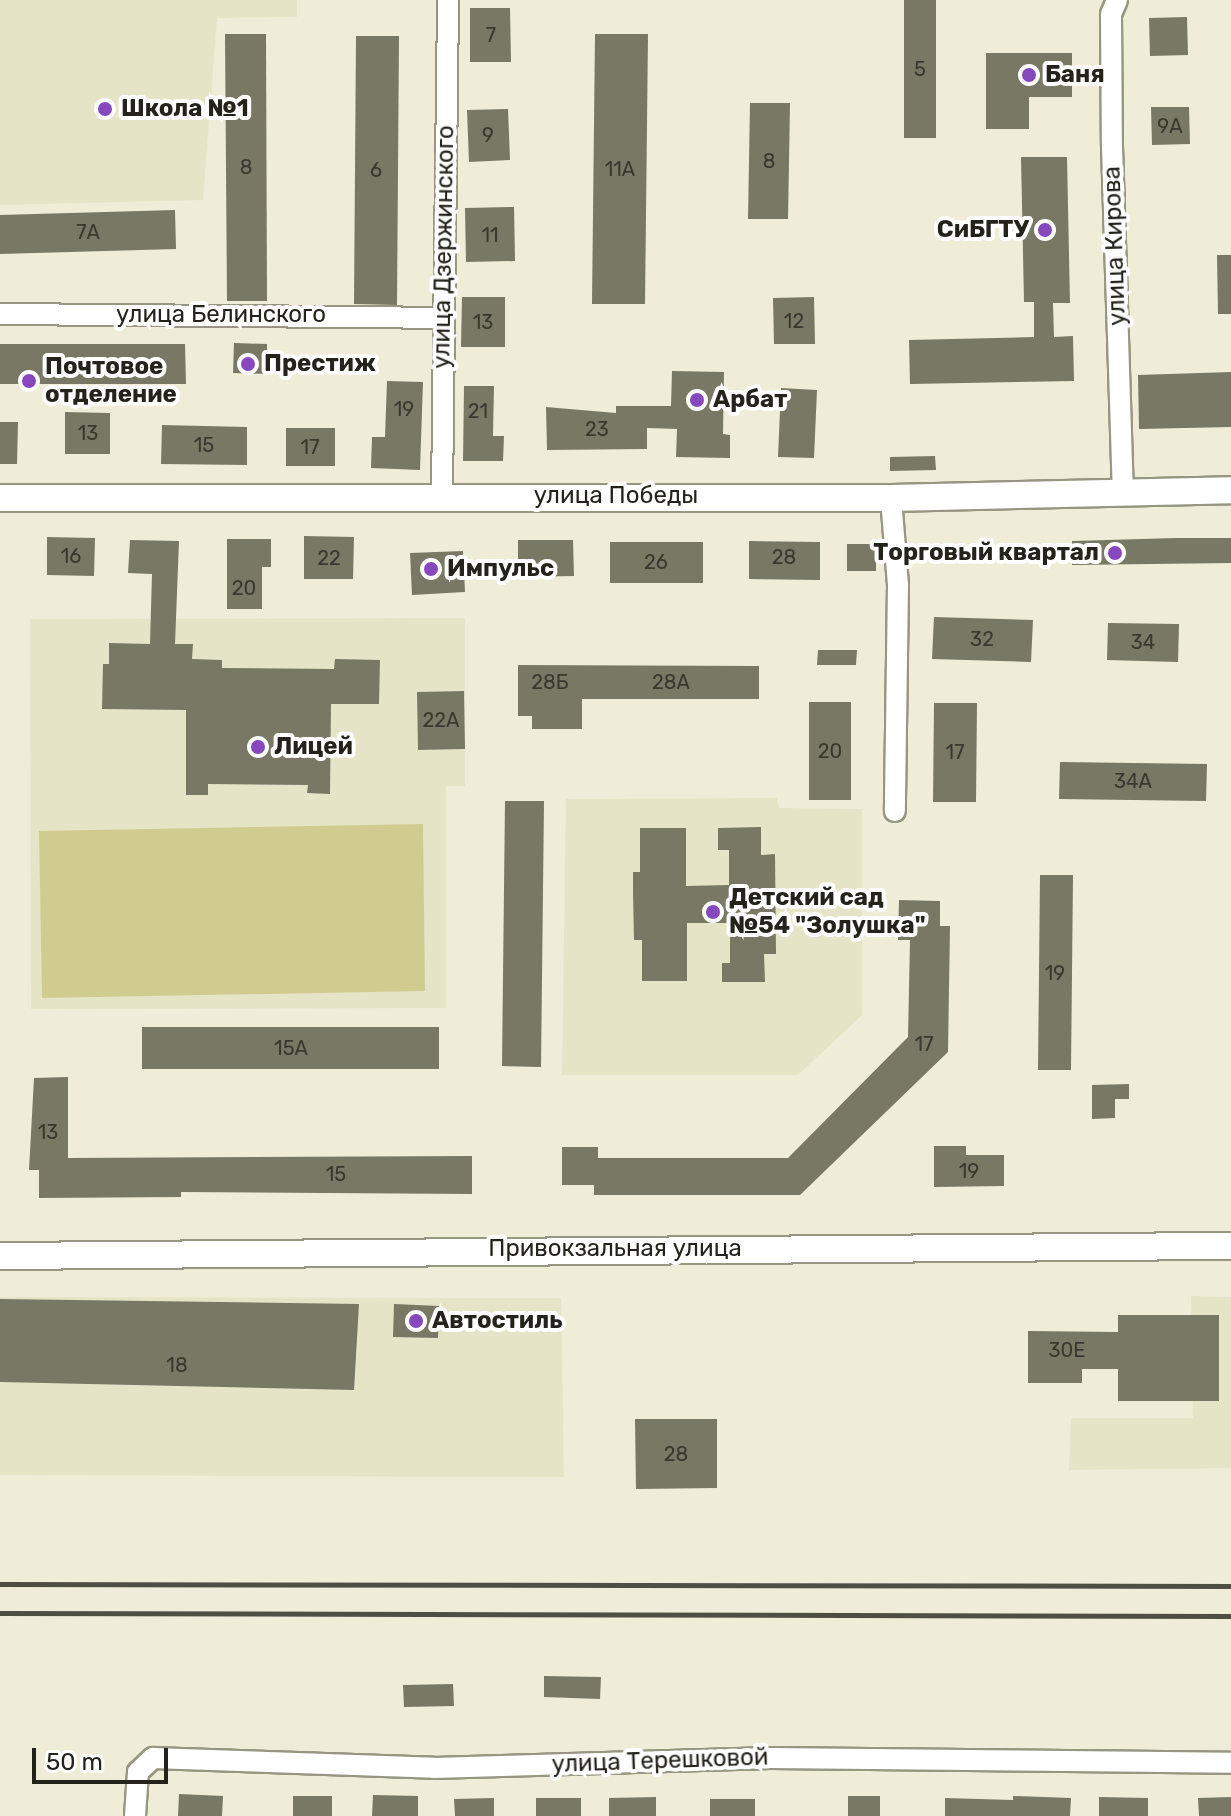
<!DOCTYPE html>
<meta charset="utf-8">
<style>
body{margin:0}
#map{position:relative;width:1231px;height:1816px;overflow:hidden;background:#efedd8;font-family:Rubik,sans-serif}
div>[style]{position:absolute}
.built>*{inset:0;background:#e5e4c7}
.green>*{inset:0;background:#d0cc8f}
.building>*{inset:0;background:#797865}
.roads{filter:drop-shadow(2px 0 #979682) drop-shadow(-2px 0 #979682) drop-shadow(0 2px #979682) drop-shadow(0 -2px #979682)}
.minor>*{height:20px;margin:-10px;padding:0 10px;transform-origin:10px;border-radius:10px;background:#fff}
.tertiary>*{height:26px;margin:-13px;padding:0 13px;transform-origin:13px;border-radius:13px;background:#fff}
.rail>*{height:5px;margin:-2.5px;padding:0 2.5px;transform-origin:2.5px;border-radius:2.5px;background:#504e44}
.dots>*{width:22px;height:22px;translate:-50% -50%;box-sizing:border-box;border:4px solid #fff;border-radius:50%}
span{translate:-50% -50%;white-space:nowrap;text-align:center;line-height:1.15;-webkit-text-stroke:8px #fff;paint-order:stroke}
.number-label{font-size:20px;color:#38382e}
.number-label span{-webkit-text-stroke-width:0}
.poi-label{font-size:24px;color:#23221b;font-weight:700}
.left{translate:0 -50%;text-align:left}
.right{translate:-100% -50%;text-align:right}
.street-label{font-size:24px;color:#23221b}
.scale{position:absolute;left:32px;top:1748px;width:136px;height:36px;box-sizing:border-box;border:4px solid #23221b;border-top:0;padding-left:10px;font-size:24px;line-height:28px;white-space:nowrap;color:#23221b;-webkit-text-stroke:6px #fff;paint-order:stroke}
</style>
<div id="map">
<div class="built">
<i style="clip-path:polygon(0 0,297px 0,297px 17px,217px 18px,203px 200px,0 205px)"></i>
<i style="clip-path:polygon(465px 618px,465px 786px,446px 786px,446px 1008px,31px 1009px,30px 619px)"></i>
<i style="clip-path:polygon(777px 798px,779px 808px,862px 809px,862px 1015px,798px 1075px,562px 1075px,566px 799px)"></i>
<i style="clip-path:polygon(1191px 1296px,1231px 1297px,1231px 1468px,1069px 1470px,1071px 1418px,1193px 1418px)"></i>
<i style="clip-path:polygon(0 1297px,561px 1298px,564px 1477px,0 1475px)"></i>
</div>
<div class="green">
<i style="clip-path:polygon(423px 824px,425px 991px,42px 998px,39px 831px)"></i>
</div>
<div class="building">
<i style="clip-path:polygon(904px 0,936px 0,936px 138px,904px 138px)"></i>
<i style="clip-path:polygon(470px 8px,510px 8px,511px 62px,470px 62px)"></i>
<i style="clip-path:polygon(1187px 17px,1188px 55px,1150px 56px,1149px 18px)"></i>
<i style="clip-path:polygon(225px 34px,266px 34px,267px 301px,227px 301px)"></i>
<i style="clip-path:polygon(595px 34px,648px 34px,645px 304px,592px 304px)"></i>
<i style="clip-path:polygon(356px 36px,399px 36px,397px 305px,354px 304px)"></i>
<i style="clip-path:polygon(986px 53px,1072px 53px,1072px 97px,1029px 97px,1029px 129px,986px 129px)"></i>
<i style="clip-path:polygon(750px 103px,790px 103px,788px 219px,748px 219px)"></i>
<i style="clip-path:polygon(1151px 107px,1189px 107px,1190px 144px,1152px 145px)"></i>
<i style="clip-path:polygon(508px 109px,510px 160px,469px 162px,467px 110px)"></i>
<i style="clip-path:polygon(1021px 157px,1067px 157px,1070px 303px,1053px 303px,1054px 337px,1073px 336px,1074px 381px,910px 384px,909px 340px,1034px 337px,1034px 302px,1024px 302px)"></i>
<i style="clip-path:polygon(514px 207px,515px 261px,466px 262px,465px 208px)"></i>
<i style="clip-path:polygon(175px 210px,176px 249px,0 254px,0 215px)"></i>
<i style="clip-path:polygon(1217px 255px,1231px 255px,1231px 314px,1218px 314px)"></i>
<i style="clip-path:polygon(462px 297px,505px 297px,505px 347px,461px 347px)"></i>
<i style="clip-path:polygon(814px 297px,815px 344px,774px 344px,773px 298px)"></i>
<i style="clip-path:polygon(234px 343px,267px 344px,267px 374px,233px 373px)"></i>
<i style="clip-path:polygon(0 344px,185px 344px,186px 384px,0 384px)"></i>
<i style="clip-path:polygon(672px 371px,724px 372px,723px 434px,730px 435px,730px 458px,676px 457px,677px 429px,647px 428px,647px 449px,547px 450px,546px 407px,616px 413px,616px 406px,671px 406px)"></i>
<i style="clip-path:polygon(1231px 372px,1231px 427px,1139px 429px,1138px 375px)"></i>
<i style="clip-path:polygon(387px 381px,423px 382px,420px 470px,371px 468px,372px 437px,385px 437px)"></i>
<i style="clip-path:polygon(464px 386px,494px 386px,493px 436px,504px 436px,503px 461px,463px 461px)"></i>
<i style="clip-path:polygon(781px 388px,817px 390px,814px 458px,778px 457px)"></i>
<i style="clip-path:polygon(65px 412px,110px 413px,110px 454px,65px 454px)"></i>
<i style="clip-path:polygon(0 422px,18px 422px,17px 464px,0 464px)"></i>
<i style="clip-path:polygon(162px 425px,247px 427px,247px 465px,161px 464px)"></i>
<i style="clip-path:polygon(286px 428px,335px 428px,335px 466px,286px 466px)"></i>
<i style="clip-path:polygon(935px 456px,936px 470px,890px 471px,890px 457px)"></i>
<i style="clip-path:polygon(304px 536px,354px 537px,353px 579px,304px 579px)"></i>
<i style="clip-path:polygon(47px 537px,95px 538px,94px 576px,47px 575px)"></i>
<i style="clip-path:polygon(1176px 538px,1231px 538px,1231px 563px,1072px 565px,1072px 541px)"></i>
<i style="clip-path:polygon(227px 539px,271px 539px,271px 567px,262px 567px,262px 609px,227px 609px)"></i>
<i style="clip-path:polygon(130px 540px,179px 541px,175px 644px,193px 644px,192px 659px,222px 660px,222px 668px,334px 669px,335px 659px,380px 660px,379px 704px,331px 704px,330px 794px,307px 793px,308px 785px,208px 784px,208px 795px,186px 795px,186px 710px,102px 709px,103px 664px,109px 664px,109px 643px,150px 644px,152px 574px,128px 573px)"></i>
<i style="clip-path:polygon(518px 540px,573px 540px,574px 576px,518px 577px)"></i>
<i style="clip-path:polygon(749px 541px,820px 542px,820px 580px,749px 579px)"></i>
<i style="clip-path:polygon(610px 542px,703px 542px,703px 583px,610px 583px)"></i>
<i style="clip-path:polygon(847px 544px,876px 544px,876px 571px,847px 571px)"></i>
<i style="clip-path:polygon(463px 551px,465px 592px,412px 595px,410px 553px)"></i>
<i style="clip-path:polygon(934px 617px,1033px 620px,1031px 662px,932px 659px)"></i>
<i style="clip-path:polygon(1108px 623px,1179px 624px,1178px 662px,1107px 660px)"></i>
<i style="clip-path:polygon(818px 650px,857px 650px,856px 665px,817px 665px)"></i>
<i style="clip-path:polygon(518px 665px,759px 666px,759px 699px,582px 699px,582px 729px,532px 729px,532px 716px,518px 716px)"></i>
<i style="clip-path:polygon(464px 691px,465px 749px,418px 750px,417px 692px)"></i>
<i style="clip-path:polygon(809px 702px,851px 702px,851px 800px,809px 800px)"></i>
<i style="clip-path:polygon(934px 703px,977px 703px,976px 802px,933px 802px)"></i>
<i style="clip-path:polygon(1060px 762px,1207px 764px,1206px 801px,1059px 799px)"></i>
<i style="clip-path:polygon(505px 801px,544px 801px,541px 1067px,502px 1066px)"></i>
<i style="clip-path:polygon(761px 827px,761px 855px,775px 854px,776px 954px,764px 954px,765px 982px,722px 982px,722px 963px,730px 963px,730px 923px,687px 923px,687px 981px,642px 981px,642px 940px,634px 940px,633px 893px,633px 872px,640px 872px,640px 828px,686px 828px,686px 886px,729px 885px,729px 850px,718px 850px,718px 828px)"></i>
<i style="clip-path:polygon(1040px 875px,1073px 875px,1071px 1070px,1038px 1070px)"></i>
<i style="clip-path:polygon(899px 900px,940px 901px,940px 926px,950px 926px,948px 1052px,800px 1195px,594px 1195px,594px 1185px,562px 1185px,562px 1147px,598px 1147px,598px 1158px,788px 1158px,908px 1037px,910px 940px,898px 940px)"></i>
<i style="clip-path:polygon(142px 1027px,439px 1027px,439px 1069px,142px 1069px)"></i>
<i style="clip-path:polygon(68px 1077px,68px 1158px,472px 1156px,472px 1194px,181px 1192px,181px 1197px,39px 1198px,39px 1170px,29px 1170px,34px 1078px)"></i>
<i style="clip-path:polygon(1129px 1084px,1129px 1099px,1115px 1099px,1115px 1118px,1092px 1119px,1092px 1085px)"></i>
<i style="clip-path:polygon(934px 1146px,966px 1146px,966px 1155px,1004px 1155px,1004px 1186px,934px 1187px)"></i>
<i style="clip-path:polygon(0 1299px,359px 1304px,354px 1390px,0 1382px)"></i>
<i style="clip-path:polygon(394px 1304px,439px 1306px,438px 1338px,393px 1337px)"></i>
<i style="clip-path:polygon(1118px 1315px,1219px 1315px,1219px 1401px,1118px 1401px,1118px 1369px,1082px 1369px,1082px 1383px,1028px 1383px,1028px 1331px,1118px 1332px)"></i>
<i style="clip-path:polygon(635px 1419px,717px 1419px,717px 1488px,636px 1489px)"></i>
<i style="clip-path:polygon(544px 1676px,601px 1677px,600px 1699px,544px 1697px)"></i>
<i style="clip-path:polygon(453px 1684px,454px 1706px,404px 1707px,403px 1685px)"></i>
<i style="clip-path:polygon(179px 1794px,223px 1796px,222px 1816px,178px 1816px)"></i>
<i style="clip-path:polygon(373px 1795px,418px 1796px,418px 1816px,372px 1816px)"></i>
<i style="clip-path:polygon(293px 1796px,332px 1796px,332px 1816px,293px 1816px)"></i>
<i style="clip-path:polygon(848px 1796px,880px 1796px,880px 1816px,848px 1816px)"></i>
<i style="clip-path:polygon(1013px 1796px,1071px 1798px,1070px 1816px,945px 1816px,945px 1798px,1013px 1800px)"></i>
<i style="clip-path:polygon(656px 1797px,656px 1816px,609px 1816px,609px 1798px)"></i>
<i style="clip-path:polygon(1099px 1797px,1148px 1798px,1148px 1816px,1099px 1816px)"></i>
<i style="clip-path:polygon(1231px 1797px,1231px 1816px,1199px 1816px,1198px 1798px)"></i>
<i style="clip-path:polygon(494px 1798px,494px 1816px,455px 1816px,454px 1799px)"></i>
<i style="clip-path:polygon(536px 1798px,581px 1798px,581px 1816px,536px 1816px)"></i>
<i style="clip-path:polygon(710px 1799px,755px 1799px,755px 1816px,710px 1816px)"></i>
</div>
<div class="roads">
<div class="minor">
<i style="left:1117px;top:0;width:15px;rotate:113deg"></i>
<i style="left:1111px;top:14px;width:132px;rotate:89.6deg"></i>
<i style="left:1112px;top:146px;width:347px;rotate:88.2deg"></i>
<i style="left:0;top:314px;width:443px;rotate:0.5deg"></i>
<i style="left:442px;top:495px;width:495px;rotate:-89.3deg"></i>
<i style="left:891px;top:498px;width:87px;rotate:85.4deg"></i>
<i style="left:898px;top:585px;width:226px;rotate:90.8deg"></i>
<i style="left:135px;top:1816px;width:44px;rotate:-86.1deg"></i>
<i style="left:138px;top:1772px;width:21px;rotate:-43deg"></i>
<i style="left:153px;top:1758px;width:281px;rotate:2deg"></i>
<i style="left:434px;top:1768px;width:337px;rotate:-1.7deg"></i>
<i style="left:771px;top:1758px;width:460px;rotate:0.6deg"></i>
</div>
<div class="tertiary">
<i style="left:0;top:498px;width:891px"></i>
<i style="left:891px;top:498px;width:340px;rotate:-1.3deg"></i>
<i style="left:0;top:1256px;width:1231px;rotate:-0.47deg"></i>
</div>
</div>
<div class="rail">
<i style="left:0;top:1584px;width:1231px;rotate:0.09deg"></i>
<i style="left:0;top:1613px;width:1231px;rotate:0.14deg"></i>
</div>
<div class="dots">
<i style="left:1029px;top:75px;background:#8748be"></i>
<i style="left:105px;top:109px;background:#8748be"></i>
<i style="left:1045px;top:230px;background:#8748be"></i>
<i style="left:248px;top:364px;background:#8748be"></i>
<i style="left:29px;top:381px;background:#8748be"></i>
<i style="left:697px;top:400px;background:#8748be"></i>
<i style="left:1115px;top:553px;background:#8748be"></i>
<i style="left:431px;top:569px;background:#8748be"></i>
<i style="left:258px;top:747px;background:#8748be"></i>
<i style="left:713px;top:912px;background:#8748be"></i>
<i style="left:416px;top:1321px;background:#8748be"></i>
</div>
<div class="number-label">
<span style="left:491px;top:35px">7</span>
<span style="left:920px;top:69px">5</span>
<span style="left:1170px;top:126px">9А</span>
<span style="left:488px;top:135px">9</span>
<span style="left:769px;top:161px">8</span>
<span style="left:246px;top:167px">8</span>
<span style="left:620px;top:169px">11А</span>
<span style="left:376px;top:170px">6</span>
<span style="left:88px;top:232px">7А</span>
<span style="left:490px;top:235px">11</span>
<span style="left:794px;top:321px">12</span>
<span style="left:483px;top:322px">13</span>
<span style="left:404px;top:409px">19</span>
<span style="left:478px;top:411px">21</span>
<span style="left:597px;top:429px">23</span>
<span style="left:88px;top:433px">13</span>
<span style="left:204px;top:445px">15</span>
<span style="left:310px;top:447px">17</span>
<span style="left:71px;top:556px">16</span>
<span style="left:784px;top:557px">28</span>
<span style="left:329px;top:558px">22</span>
<span style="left:656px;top:562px">26</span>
<span style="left:244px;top:588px">20</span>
<span style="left:982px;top:639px">32</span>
<span style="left:1143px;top:642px">34</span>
<span style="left:550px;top:682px">28Б</span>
<span style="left:671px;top:682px">28А</span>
<span style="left:441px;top:720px">22А</span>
<span style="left:830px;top:751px">20</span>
<span style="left:955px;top:752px">17</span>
<span style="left:1133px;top:781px">34А</span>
<span style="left:1055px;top:973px">19</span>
<span style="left:924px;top:1044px">17</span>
<span style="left:291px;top:1048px">15А</span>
<span style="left:48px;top:1132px">13</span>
<span style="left:969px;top:1171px">19</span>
<span style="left:336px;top:1174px">15</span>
<span style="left:1067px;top:1350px">30Е</span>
<span style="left:177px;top:1365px">18</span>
<span style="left:676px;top:1454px">28</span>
</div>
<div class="poi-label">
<span class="left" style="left:1045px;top:75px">Баня</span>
<span class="left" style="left:121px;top:109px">Школа №1</span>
<span class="right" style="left:1029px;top:230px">СиБГТУ</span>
<span class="left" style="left:264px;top:364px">Престиж</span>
<span class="left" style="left:45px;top:381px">Почтовое<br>отделение</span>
<span class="left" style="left:713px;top:400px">Арбат</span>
<span class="right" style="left:1099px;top:553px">Торговый квартал</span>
<span class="left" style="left:447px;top:569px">Импульс</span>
<span class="left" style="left:274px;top:747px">Лицей</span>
<span class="left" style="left:729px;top:912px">Детский сад<br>№54 "Золушка"</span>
<span class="left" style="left:432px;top:1321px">Автостиль</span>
</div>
<div class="street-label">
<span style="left:1115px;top:246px;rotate:-92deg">улица Кирова</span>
<span style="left:444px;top:247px;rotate:-89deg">улица Дзержинского</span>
<span style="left:221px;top:315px">улица Белинского</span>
<span style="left:616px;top:496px">улица Победы</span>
<span style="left:615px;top:1249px">Привокзальная улица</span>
<span style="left:660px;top:1761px;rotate:-2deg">улица Терешковой</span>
</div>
<div class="scale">50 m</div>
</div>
